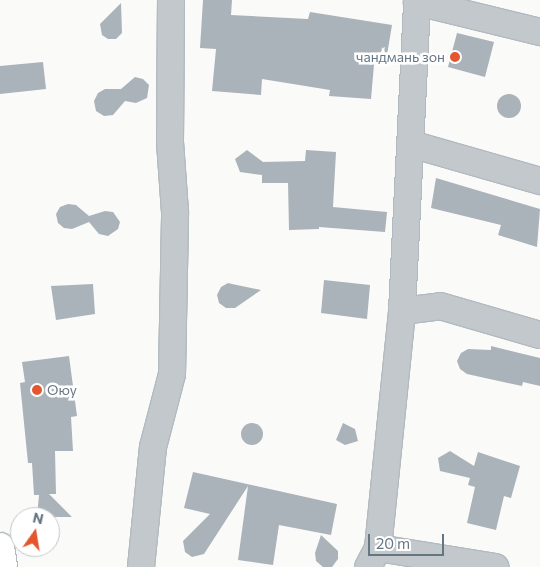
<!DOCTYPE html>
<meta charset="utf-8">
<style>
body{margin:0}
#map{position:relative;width:540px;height:567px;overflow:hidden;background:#fafaf8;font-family:Commissioner,sans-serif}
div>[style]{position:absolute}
.building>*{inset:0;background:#aab3b9}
.round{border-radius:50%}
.roads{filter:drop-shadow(1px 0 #b3babf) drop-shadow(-1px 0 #b3babf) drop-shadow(0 1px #b3babf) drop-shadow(0 -1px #b3babf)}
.minor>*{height:26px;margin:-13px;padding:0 13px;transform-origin:13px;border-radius:13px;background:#c3c8cc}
.secondary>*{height:28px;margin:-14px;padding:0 14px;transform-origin:14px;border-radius:14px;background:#fff}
.dots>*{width:14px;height:14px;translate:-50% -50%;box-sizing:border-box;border:2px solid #fff;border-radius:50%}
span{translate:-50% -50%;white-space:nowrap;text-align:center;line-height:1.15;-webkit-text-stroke:5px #fff;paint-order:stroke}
.poi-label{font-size:14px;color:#657683}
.right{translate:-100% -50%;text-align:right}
.left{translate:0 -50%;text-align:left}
.north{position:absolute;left:10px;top:507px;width:50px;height:50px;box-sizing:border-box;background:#fff;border:1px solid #c1c8cd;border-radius:50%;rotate:13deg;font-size:14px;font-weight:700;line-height:20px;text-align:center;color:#657683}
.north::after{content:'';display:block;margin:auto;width:18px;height:22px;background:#e4572e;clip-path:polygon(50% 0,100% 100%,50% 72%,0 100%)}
.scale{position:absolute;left:368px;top:534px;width:76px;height:22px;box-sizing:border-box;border:2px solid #657683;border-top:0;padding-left:6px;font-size:15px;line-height:18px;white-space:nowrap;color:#657683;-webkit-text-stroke:4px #fff;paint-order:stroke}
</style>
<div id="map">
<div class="building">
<i style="clip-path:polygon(203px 0,232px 0,231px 15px,308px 19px,310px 12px,392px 25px,387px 55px,375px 53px,371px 99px,329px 96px,330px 90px,262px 79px,261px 95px,212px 91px,216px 49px,200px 48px)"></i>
<i style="clip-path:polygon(121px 3px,122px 33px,116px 39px,108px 39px,102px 35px,100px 24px)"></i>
<i style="clip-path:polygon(457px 33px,494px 42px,485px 77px,448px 67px)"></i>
<i style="clip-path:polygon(43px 62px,46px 89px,0 94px,0 66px)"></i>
<i style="clip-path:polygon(135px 77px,143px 79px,149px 85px,147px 98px,136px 103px,125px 101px,113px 115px,104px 116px,96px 111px,94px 101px,98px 93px,105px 89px,121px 89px)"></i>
<i class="round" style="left:497px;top:94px;width:24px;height:24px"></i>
<i style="clip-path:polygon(247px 150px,263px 162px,305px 161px,306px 150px,336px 152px,333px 207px,387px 212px,385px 232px,319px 227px,319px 229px,289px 230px,288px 183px,262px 183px,262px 175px,240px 172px,235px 159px)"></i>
<i style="clip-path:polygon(436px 178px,540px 209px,537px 247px,498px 235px,501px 225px,431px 208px)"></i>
<i style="clip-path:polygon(68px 204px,76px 205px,89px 216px,105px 211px,113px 212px,120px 222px,118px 229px,108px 236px,99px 234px,89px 222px,72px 229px,64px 228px,58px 223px,56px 214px,60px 207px)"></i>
<i style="clip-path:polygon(324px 280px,370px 285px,367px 319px,321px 313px)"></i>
<i style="clip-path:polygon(228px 283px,232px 284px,261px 290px,235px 308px,226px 308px,219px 303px,217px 295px,221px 287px)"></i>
<i style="clip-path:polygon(93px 284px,95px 314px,56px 320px,51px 286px)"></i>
<i style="clip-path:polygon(491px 346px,540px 358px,540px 386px,523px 382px,522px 386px,467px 374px,460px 369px,457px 361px,461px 353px,468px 349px,491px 350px)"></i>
<i style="clip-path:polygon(69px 356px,77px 416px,71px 417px,73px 451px,55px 451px,56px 494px,49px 494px,72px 517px,37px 517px,39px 495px,34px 495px,32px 463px,28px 463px,20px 383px,25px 382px,22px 362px)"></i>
<i style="clip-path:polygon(343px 423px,355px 429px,358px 441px,345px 445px,336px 440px)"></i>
<i class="round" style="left:241px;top:423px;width:22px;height:22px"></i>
<i style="clip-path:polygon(450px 451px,474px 466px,478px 452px,520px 466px,511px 498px,504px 496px,496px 530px,467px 523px,475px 487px,468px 485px,470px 478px,440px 471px,438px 458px)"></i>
<i style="clip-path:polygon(193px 472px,337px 504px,331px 535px,279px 525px,273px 565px,238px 560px,248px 486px,204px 554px,192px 557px,185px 552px,183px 541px,210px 514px,184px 508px)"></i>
<i style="clip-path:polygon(321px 535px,338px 551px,338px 559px,332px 567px,323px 567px,316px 561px,315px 553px)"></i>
</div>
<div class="roads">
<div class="minor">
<i style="left:417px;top:2px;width:127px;rotate:13.7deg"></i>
<i style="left:411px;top:144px;width:134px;rotate:16deg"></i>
<i style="left:402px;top:311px;width:38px;rotate:-7deg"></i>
<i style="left:440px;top:306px;width:104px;rotate:16.2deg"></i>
<i style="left:378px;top:548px;width:119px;rotate:9.2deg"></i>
<i style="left:141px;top:567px;width:121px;rotate:-84.3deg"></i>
<i style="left:153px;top:447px;width:75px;rotate:-75.4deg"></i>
<i style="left:172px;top:374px;width:162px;rotate:-88.9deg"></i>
<i style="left:175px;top:212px;width:70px;rotate:-94.1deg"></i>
<i style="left:170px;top:142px;width:142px;rotate:-89.6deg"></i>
<i style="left:368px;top:567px;width:21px;rotate:-62deg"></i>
<i style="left:378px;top:548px;width:238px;rotate:-84.2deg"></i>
<i style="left:402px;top:311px;width:311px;rotate:-87.2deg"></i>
</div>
<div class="secondary">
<i style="left:0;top:547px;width:20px;rotate:81deg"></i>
</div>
</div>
<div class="dots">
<i style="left:455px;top:57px;background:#e4572e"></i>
<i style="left:37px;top:390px;background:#e4572e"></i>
</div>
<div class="poi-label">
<span class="right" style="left:445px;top:57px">чандмань зон</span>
<span class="left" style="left:47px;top:390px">Оюу</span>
</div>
<div class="north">N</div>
<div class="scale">20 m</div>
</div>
